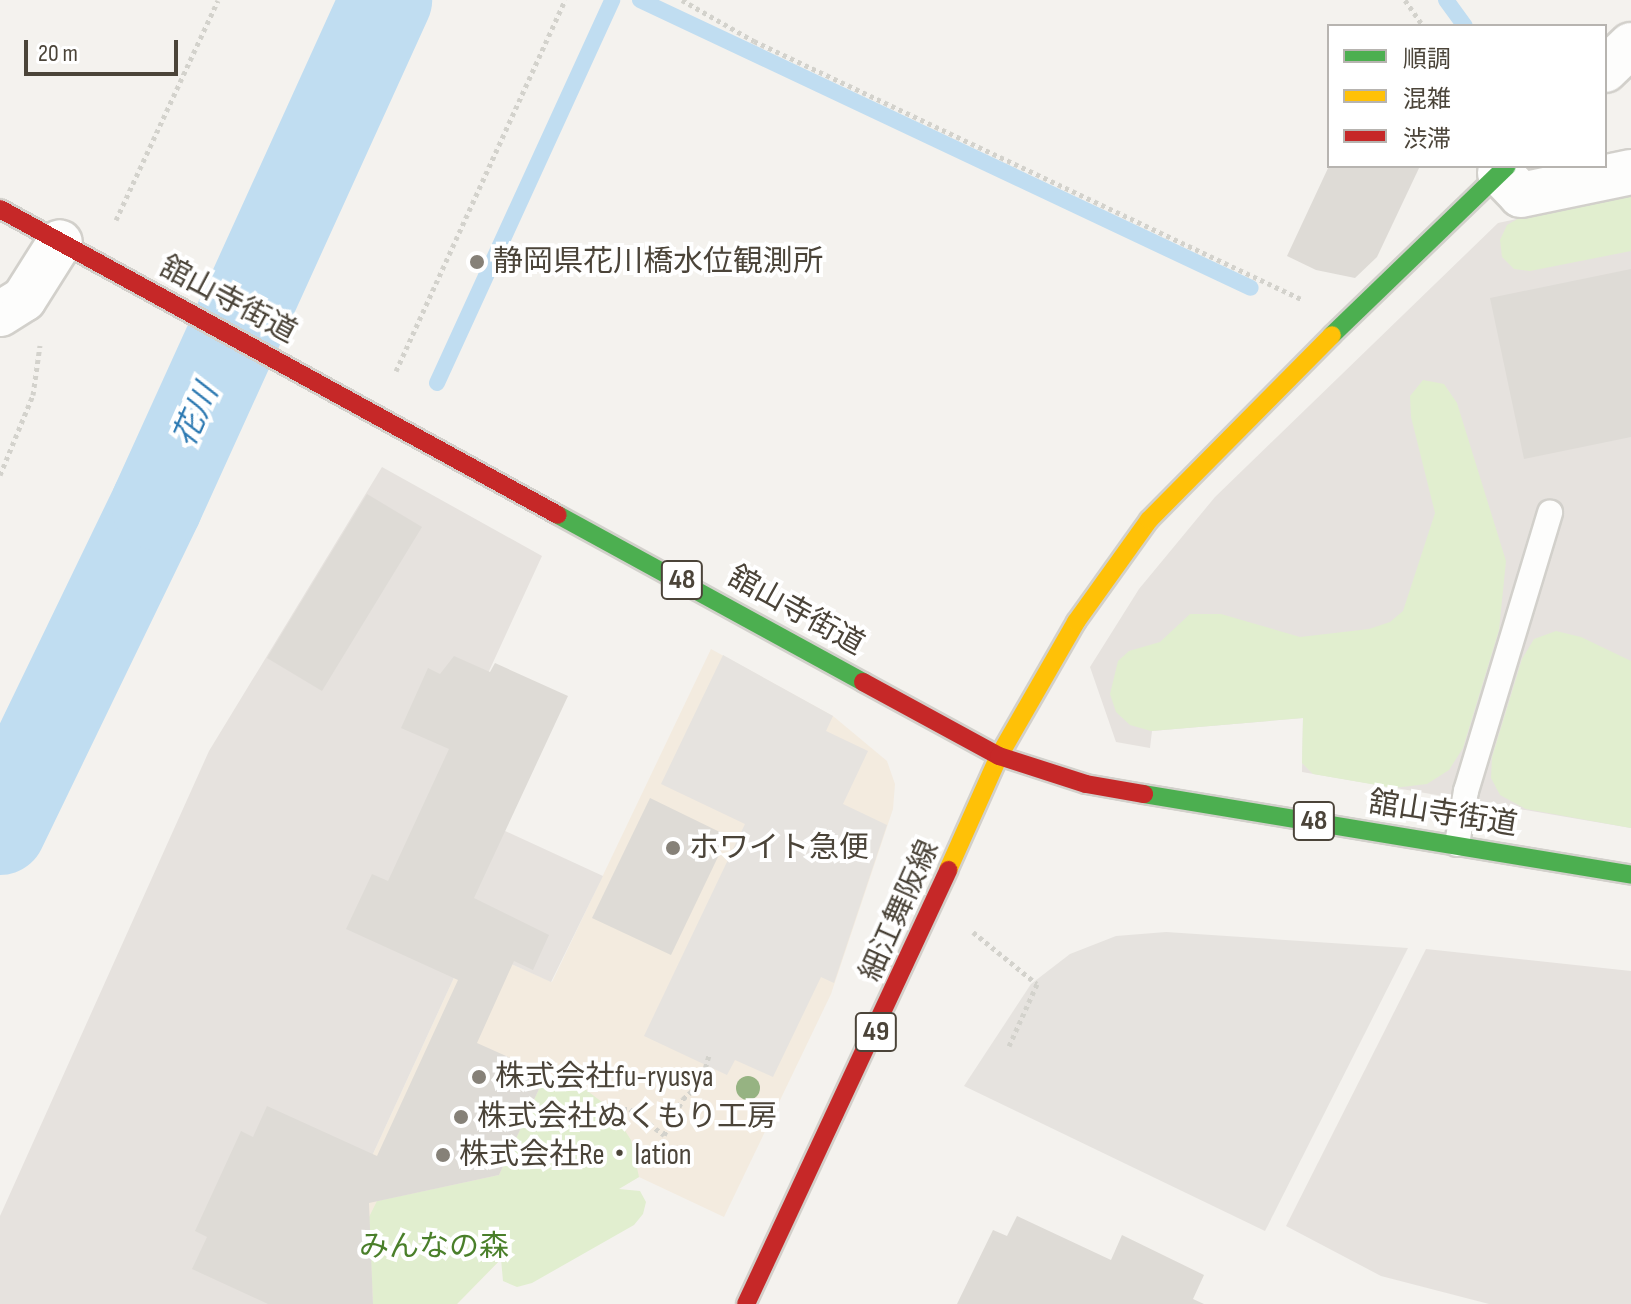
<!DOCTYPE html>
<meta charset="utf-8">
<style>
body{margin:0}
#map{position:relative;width:1631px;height:1304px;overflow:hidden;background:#f4f2ee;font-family:"Sofia Sans Condensed","Noto Sans JP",sans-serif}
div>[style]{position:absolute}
.commercial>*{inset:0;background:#f3ebdf}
.industrial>*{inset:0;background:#e6e2de}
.green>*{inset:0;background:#e1eecf}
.parking>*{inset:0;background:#e6e3df}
.stream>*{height:16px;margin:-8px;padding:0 8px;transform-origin:8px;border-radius:8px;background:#c0ddf1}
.river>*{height:92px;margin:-46px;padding:0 46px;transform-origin:46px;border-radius:46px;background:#c0ddf1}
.building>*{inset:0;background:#dedbd6}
.path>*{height:5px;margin-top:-2.5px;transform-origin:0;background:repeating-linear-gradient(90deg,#d3d2cc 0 4px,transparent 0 8px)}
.roads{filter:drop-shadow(2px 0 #d2d0cb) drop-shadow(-2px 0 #d2d0cb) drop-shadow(0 2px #d2d0cb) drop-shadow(0 -2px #d2d0cb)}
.lane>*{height:24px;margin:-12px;padding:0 12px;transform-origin:12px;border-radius:12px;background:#fdfdfc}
.street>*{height:44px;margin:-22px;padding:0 22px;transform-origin:22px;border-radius:22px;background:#fdfdfc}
.fast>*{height:18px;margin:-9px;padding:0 9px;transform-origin:9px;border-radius:9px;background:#4caf50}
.slow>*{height:18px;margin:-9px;padding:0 9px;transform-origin:9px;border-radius:9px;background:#ffc107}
.jam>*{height:18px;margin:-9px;padding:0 9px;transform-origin:9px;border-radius:9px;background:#c62828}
.trees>*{width:24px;height:24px;margin:-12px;border-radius:50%;background:#96b382}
.dots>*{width:22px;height:22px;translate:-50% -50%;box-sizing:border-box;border:4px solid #fff;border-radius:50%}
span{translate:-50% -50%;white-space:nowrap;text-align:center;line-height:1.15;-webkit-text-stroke:8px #fff;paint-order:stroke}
.shield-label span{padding:2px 6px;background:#fff;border:2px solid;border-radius:6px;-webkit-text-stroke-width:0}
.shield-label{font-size:28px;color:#4b4439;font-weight:700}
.poi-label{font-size:30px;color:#4b4439}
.left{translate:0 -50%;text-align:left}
.street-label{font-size:30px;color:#4b4439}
.park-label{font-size:30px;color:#4a7f2a}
.water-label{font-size:32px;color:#2e7ab2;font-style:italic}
.legend{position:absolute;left:1327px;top:24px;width:280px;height:144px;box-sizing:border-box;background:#fff;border:2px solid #b7b4b0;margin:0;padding:10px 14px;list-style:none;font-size:24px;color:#4b4439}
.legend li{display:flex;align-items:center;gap:16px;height:40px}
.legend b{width:40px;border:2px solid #b7b4b0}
.scale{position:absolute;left:24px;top:40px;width:154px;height:36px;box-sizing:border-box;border:4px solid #4b4439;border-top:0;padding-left:10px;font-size:24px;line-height:28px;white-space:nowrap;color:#4b4439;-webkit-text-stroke:6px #fff;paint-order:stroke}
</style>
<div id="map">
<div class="commercial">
<i style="clip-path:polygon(711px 649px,833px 716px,887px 761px,895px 784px,893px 809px,831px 994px,724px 1217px,639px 1177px,512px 1248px,457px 1304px,304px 1304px,469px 945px,552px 982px)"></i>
</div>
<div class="industrial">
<i style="clip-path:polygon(1631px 195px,1631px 828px,1302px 772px,1303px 718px,1152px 731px,1150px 748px,1116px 742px,1090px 667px,1139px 589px,1215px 497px,1498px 223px)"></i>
<i style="clip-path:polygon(382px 467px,542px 556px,431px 797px,603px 876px,551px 982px,469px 945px,304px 1304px,0 1304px,0 1216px,209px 751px)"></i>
<i style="clip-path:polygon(1426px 949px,1631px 971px,1631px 1304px,1489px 1304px,1381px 1276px,1286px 1226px)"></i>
</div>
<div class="green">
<i style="clip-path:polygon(1631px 195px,1631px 251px,1530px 271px,1514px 269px,1502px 257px,1500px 240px,1507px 225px,1521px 217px)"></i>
<i style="clip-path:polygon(1423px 380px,1444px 384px,1457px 403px,1506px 561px,1499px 630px,1463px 748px,1449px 770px,1427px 784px,1394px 788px,1313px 774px,1302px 763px,1303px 718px,1151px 731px,1130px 725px,1116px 712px,1110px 694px,1118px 661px,1129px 651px,1160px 642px,1190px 614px,1221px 614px,1300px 637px,1369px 629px,1390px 622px,1403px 611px,1435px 513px,1411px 417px,1410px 396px)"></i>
<i style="clip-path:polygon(1556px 631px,1581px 637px,1631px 661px,1631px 828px,1526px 809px,1500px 795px,1491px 778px,1492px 757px,1522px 659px,1534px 639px)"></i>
<i style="clip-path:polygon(546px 1074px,581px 1086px,611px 1109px,631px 1140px,639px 1177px,619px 1189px,640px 1191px,646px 1202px,643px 1214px,634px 1225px,532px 1283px,517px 1287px,503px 1281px,501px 1259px,457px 1304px,373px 1304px,369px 1217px,377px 1201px,499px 1175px)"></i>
</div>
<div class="parking">
<i style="clip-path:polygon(723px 655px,833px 716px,826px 731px,868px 751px,843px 804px,887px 825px,834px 983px,821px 977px,773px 1077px,735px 1060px,727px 1075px,644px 1036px,745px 824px,661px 784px)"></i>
<i style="clip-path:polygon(1166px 932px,1408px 948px,1265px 1231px,964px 1086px,1031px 984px,1070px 954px,1116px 936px)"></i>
</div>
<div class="stream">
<i style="left:640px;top:0;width:675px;rotate:25.24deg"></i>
<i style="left:1446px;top:0;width:32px;rotate:54deg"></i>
<i style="left:437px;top:383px;width:421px;rotate:-65.4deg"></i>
</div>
<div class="river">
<i style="left:0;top:829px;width:361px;rotate:-64.2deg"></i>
<i style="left:157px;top:504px;width:554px;rotate:-65.56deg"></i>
</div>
<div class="building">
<i style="clip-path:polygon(1329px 166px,1420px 166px,1377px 257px,1355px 278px,1316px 270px,1287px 256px)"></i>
<i style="clip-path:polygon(1631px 269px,1631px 437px,1524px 459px,1490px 298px)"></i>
<i style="clip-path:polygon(367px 494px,422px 527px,322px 691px,267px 658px)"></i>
<i style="clip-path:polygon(454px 656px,490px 672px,495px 663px,568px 696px,474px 898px,549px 935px,533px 970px,514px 961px,477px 1043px,546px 1074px,499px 1175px,369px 1203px,373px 1304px,268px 1304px,192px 1269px,207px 1237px,195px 1231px,241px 1131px,253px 1137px,267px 1106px,377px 1156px,458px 980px,346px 929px,372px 874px,388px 881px,449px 749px,401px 728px,428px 668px,440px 674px)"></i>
<i style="clip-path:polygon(650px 798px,728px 836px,671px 955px,592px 918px)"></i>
<i style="clip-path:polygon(1017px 1216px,1111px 1260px,1122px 1235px,1204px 1275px,1193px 1299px,1204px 1304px,957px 1304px,993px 1230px,1007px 1236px)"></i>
</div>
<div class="path">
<i style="left:682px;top:0;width:83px;rotate:29.7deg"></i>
<i style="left:754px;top:41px;width:605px;rotate:25.25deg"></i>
<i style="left:1405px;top:0;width:32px;rotate:55deg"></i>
<i style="left:116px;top:220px;width:242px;rotate:-65.1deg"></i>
<i style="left:396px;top:371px;width:408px;rotate:-65.5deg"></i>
<i style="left:0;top:475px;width:87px;rotate:-67.6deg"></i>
<i style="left:33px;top:395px;width:50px;rotate:-82deg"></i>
<i style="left:973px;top:932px;width:82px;rotate:39.1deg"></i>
<i style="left:1037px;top:984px;width:68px;rotate:114.3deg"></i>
<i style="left:599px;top:1111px;width:31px;rotate:-4deg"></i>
<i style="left:630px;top:1109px;width:43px;rotate:37.4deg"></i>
<i style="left:664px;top:1135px;width:41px;rotate:-62.2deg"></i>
<i style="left:683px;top:1099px;width:24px;rotate:-42deg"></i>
<i style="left:701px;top:1083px;width:29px;rotate:-74deg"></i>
</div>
<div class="roads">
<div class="lane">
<i style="left:1457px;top:844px;width:54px;rotate:-80.4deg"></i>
<i style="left:1466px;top:791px;width:291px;rotate:-73.2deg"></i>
</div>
<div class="street">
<i style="left:1605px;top:70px;width:36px;rotate:-44deg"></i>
<i style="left:1500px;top:173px;width:30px;rotate:46deg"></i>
<i style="left:1521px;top:195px;width:112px;rotate:-11.8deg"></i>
<i style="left:0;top:314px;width:28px;rotate:-32deg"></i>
<i style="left:24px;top:299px;width:67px;rotate:-57.7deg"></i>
</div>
<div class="fast">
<i style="left:1332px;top:335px;width:243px;rotate:-44deg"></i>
<i style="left:558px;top:515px;width:348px;rotate:28.7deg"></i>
<i style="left:1144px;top:794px;width:494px;rotate:9.4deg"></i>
</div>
<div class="slow">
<i style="left:999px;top:756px;width:155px;rotate:-60.1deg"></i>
<i style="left:1076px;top:622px;width:125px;rotate:-54.4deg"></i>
<i style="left:1149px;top:520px;width:260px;rotate:-45.3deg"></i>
<i style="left:948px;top:870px;width:125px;rotate:-65.9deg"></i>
</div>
<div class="jam">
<i style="left:0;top:209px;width:636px;rotate:28.74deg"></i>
<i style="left:863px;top:682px;width:155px;rotate:28.6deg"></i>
<i style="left:999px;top:756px;width:91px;rotate:17.8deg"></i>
<i style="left:1086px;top:784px;width:59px;rotate:9.8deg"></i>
<i style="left:746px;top:1304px;width:479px;rotate:-65deg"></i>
</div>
</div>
<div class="trees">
<i style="left:748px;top:1088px"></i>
</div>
<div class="dots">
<i style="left:477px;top:262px;background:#868178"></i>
<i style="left:673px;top:848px;background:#868178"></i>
<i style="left:479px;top:1077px;background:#868178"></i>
<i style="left:461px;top:1117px;background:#868178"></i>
<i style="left:443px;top:1155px;background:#868178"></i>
</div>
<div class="shield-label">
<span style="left:682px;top:580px">48</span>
<span style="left:1314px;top:821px">48</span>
<span style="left:876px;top:1032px">49</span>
</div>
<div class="poi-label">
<span class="left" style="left:493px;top:262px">静岡県花川橋水位観測所</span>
<span class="left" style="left:689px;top:848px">ホワイト急便</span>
<span class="left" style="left:495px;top:1077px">株式会社fu-ryusya</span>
<span class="left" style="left:477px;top:1117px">株式会社ぬくもり工房</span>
<span class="left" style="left:459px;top:1155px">株式会社Re・lation</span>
</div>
<div class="street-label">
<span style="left:228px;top:300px;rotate:28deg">舘山寺街道</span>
<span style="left:796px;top:611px;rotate:29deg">舘山寺街道</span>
<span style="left:1443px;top:814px;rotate:9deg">舘山寺街道</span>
<span style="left:900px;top:911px;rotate:-66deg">細江舞阪線</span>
</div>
<div class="park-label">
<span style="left:434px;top:1247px">みんなの森</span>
</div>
<div class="water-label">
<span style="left:197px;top:416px;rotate:-66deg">花川</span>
</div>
<ul class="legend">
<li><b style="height:10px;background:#4caf50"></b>順調</li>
<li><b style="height:10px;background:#ffc107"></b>混雑</li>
<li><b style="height:10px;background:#c62828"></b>渋滞</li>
</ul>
<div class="scale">20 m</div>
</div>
